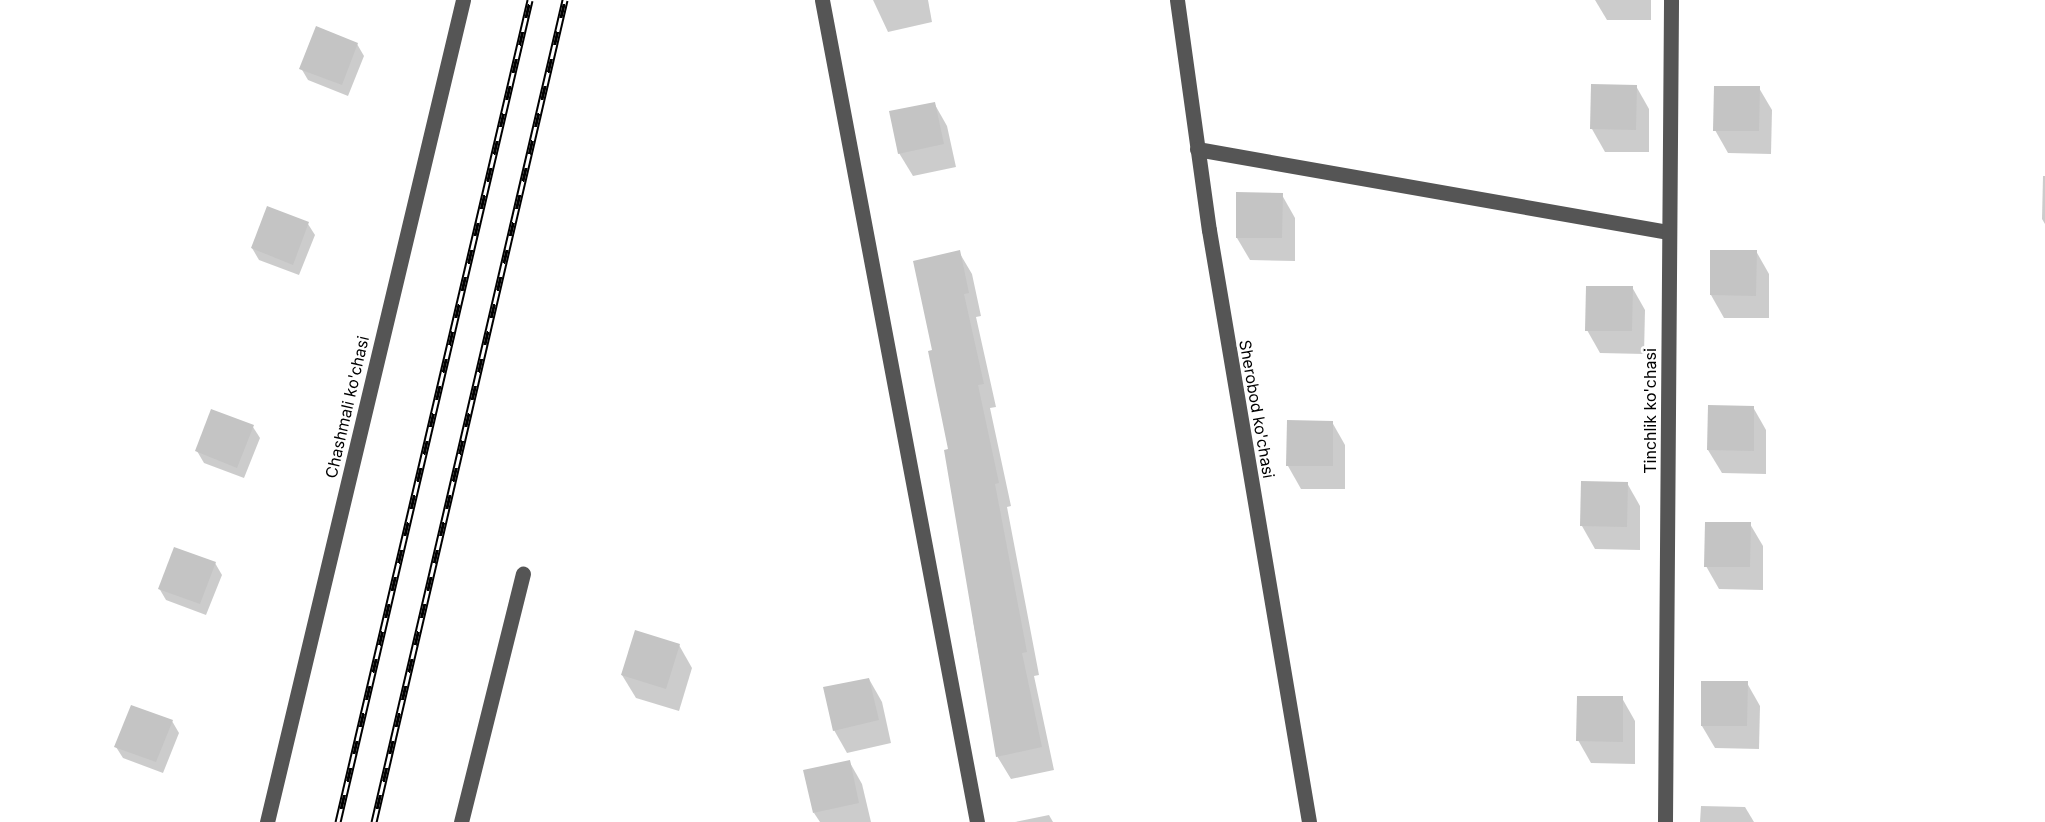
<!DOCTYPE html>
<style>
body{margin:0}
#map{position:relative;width:2045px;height:822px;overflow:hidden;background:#fff;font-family:Inter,sans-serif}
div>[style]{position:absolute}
.shadow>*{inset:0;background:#0003}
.building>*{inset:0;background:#c4c4c4}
.minor>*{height:15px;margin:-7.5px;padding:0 7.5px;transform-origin:7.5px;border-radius:7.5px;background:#555}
.rail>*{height:7px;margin-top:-3.5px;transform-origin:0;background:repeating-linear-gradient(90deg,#fff 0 14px,#000 0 28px);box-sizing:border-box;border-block:2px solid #000}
span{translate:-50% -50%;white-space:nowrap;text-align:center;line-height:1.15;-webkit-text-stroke:6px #fff;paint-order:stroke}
.street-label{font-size:16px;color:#000}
</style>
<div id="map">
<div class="shadow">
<i style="clip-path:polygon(873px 0,928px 0,932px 22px,888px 32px)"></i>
<i style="clip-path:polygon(1595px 0,1651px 0,1651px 20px,1607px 20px)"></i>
<i style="clip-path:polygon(357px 44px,364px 56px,348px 96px,308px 80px,301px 68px)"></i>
<i style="clip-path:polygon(1636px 86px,1649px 109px,1649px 152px,1605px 152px,1592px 129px)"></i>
<i style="clip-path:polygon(1759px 88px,1772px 110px,1771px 154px,1728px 153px,1715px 130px)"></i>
<i style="clip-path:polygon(934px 103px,947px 126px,956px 167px,913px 176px,899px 153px)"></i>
<i style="clip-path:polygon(2043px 176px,2045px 176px,2045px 224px,2042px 219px)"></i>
<i style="clip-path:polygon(1282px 195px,1295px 218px,1295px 261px,1250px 260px,1237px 238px)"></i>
<i style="clip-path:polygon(308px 224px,315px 235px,299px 275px,259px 260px,252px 248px)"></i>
<i style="clip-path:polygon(1756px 251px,1769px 274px,1769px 318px,1724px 318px,1711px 295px)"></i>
<i style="clip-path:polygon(959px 252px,972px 274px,981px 316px,976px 317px,996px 407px,990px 408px,1011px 506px,1007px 507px,1039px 675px,1034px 676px,1054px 770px,1011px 779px,997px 756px,973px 620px,977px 619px,934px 351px)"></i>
<i style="clip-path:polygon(1632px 287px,1645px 310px,1644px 354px,1600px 353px,1587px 330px)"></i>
<i style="clip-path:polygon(1753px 407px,1766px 430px,1766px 474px,1722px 473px,1708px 450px)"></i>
<i style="clip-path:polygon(1332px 422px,1345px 445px,1345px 489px,1301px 489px,1288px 466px)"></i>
<i style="clip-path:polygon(253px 427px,260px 438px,244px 478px,204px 463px,197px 451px)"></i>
<i style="clip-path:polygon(1583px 483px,1627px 483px,1640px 506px,1640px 550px,1595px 549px,1582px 526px)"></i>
<i style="clip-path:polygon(1750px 524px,1763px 546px,1763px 590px,1719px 589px,1706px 566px)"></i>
<i style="clip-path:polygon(215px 563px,222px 575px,206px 615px,166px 600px,159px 588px)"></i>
<i style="clip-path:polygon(679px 645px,692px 668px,679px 711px,636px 698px,622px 675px)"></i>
<i style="clip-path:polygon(869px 679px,882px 702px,891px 743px,847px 753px,834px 730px)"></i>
<i style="clip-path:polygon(1747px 683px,1760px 706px,1759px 749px,1715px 748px,1702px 726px)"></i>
<i style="clip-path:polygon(1622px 698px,1635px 721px,1635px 764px,1591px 763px,1578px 740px)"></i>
<i style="clip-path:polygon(172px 721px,179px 733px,163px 773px,123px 758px,116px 747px)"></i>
<i style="clip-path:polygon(849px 761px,862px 784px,871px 822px,820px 822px,814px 813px)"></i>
<i style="clip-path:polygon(1701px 806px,1745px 807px,1754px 822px,1700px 822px)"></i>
<i style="clip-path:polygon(1049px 815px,1053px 822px,1015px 822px)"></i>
</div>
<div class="building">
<i style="clip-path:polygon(316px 26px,358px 43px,342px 85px,299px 69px)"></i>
<i style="clip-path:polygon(1591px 84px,1637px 85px,1636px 130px,1590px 129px)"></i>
<i style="clip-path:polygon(1714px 86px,1760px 86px,1759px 131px,1713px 131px)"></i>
<i style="clip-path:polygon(935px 102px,944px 144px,898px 154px,889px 111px)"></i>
<i style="clip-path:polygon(1236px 192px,1283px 193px,1282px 238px,1236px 238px)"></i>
<i style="clip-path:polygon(267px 206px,309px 222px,293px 265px,251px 248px)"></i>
<i style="clip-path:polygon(960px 250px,969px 293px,964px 294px,984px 384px,978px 385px,999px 483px,995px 484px,1027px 652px,1022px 653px,1042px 747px,996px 757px,944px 450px,948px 449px,928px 351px,932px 350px,913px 261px)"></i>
<i style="clip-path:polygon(1710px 250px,1757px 250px,1756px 296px,1710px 295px)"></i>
<i style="clip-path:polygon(1586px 286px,1633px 286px,1632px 331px,1585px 331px)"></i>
<i style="clip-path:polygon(1708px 405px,1754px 406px,1754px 451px,1707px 450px)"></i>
<i style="clip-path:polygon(211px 409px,254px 425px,237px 468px,195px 451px)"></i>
<i style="clip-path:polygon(1287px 420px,1333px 421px,1333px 466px,1286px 466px)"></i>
<i style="clip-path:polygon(1581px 481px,1628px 482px,1627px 527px,1580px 526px)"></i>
<i style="clip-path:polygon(1705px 522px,1751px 522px,1750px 567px,1704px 567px)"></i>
<i style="clip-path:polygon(174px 547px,216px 562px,200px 604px,158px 589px)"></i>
<i style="clip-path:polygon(635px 630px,680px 644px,666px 689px,621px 675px)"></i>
<i style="clip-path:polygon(869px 678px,879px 720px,833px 731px,823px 687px)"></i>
<i style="clip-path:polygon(1701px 681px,1748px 681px,1747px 726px,1701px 726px)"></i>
<i style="clip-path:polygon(1577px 696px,1623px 696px,1623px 742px,1576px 741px)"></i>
<i style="clip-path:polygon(131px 705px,173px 720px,156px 762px,114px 747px)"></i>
<i style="clip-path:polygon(850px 760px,859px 803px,813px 813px,803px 770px)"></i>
</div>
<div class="minor">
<i style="left:822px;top:0;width:836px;rotate:79.32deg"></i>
<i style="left:1177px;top:0;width:232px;rotate:82.1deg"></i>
<i style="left:1209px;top:230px;width:600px;rotate:80.41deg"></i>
<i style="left:1197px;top:149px;width:479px;rotate:10deg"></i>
<i style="left:267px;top:822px;width:845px;rotate:-76.59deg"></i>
<i style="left:461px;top:822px;width:256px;rotate:-76deg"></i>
<i style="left:1665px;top:822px;width:822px;rotate:-89.58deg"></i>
</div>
<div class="rail">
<i style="left:338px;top:822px;width:844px;rotate:-76.85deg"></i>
<i style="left:374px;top:822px;width:844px;rotate:-76.92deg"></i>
</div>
<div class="street-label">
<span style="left:347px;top:407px;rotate:-77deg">Chashmali ko'chasi</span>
<span style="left:1257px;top:409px;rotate:80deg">Sherobod ko'chasi</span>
<span style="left:1650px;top:411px;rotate:-90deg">Tinchlik ko'chasi</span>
</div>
</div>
